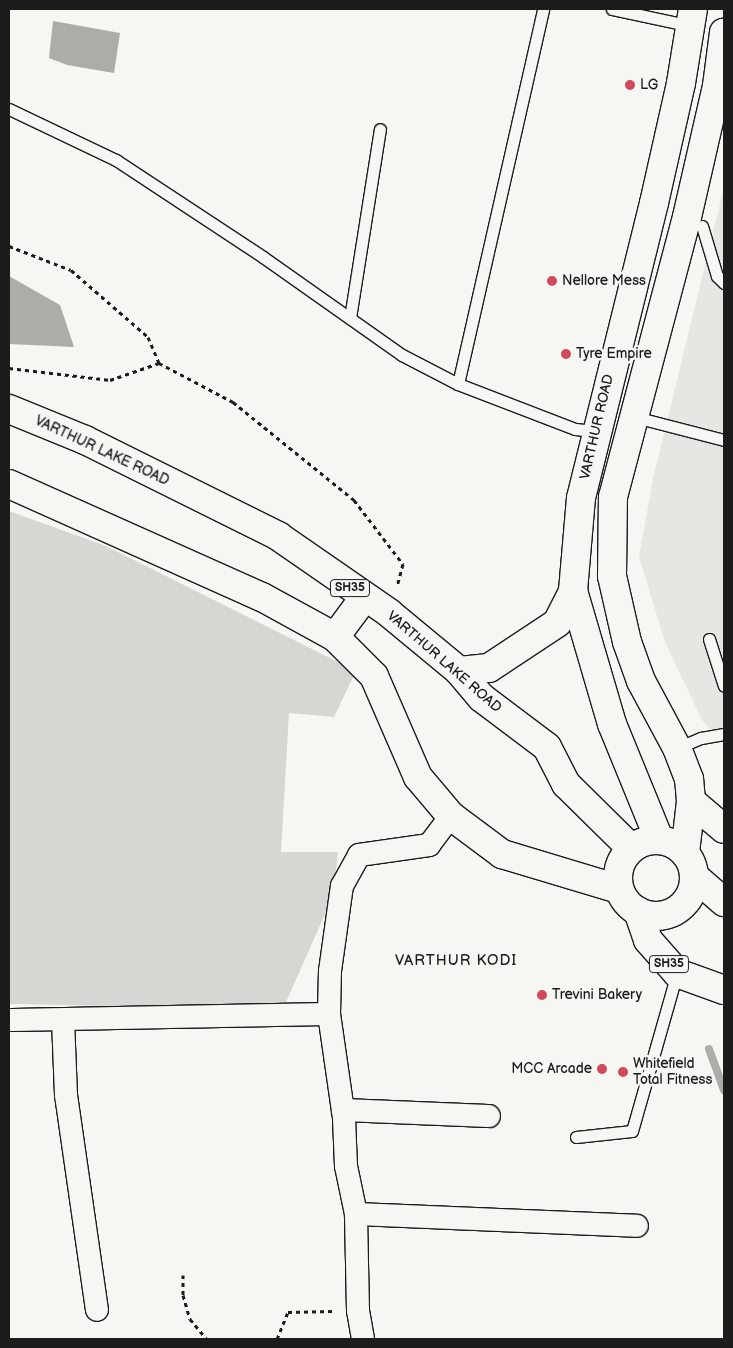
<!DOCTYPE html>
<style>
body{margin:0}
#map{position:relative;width:733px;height:1348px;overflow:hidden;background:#f6f6f2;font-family:"Balsamiq Sans",sans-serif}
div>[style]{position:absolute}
.built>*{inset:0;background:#e6e6e2}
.green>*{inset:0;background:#d6d6d2}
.water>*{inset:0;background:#acaca9}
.stream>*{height:8px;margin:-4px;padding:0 4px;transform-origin:4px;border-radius:4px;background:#acaca9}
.path>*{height:3px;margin-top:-1.5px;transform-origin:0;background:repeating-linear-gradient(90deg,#1c1c1c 0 4px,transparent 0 8px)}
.roads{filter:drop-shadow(1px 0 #1c1c1c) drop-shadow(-1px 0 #1c1c1c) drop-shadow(0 1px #1c1c1c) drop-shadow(0 -1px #1c1c1c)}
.lane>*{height:11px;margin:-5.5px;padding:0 5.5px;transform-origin:5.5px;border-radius:5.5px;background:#f6f6f2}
.street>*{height:22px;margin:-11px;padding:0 11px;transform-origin:11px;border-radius:11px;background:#f6f6f2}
.primary>*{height:28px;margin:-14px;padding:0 14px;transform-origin:14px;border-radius:14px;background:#f6f6f2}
.primary>.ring{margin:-14px;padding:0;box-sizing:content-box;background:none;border:28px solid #f6f6f2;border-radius:50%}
.dots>*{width:14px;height:14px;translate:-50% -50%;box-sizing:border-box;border:2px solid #f6f6f2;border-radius:50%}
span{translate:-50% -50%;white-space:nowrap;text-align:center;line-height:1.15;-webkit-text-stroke:5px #f6f6f2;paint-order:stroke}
.shield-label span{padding:1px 4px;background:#f6f6f2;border:1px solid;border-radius:4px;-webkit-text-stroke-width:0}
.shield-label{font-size:12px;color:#1c1c1c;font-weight:700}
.poi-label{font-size:14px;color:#1c1c1c}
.left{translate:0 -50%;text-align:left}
.right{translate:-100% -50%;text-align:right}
.street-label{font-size:14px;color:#1c1c1c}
.neighbourhood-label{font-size:15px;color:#1c1c1c;letter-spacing:1px}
.frame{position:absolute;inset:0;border:10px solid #1c1c1c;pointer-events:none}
</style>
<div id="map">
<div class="built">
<i style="clip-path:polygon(724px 187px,724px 744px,702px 720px,665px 642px,639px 557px,653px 479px)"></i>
</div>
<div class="green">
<i style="clip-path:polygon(9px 511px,106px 546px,356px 671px,334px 717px,289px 713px,281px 852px,338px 852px,333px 896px,283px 1009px,9px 1004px)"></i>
</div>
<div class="water">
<i style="clip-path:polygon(53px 21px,120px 33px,114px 73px,67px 65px,49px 58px)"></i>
<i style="clip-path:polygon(9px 276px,60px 305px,74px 347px,9px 344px)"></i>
</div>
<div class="stream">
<i style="left:709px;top:1049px;width:44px;rotate:69.9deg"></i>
</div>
<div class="path">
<i style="left:9px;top:246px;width:66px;rotate:21.2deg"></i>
<i style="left:71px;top:270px;width:102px;rotate:41deg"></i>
<i style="left:148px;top:337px;width:28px;rotate:67deg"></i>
<i style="left:159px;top:363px;width:84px;rotate:27.8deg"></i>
<i style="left:233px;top:402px;width:156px;rotate:39deg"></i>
<i style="left:354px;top:500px;width:81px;rotate:52.6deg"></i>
<i style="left:403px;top:564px;width:23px;rotate:105deg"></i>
<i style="left:9px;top:368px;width:102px;rotate:6.8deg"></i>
<i style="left:110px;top:380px;width:52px;rotate:-19.1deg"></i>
<i style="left:183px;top:1275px;width:20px;rotate:90deg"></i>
<i style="left:183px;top:1295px;width:25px;rotate:74deg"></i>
<i style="left:190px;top:1319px;width:26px;rotate:50deg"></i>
<i style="left:277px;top:1339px;width:29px;rotate:-68deg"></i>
<i style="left:288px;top:1312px;width:45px;rotate:-1.3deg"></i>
</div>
<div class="roads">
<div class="lane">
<i style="left:612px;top:9px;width:81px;rotate:12.1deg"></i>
<i style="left:9px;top:109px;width:119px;rotate:25.5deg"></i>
<i style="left:116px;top:160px;width:176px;rotate:33.4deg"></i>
<i style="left:263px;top:257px;width:170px;rotate:35.2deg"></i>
<i style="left:402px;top:355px;width:63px;rotate:27.4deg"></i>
<i style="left:458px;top:384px;width:125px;rotate:21deg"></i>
<i style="left:575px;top:429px;width:20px;rotate:6deg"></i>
<i style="left:702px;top:226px;width:52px;rotate:73.3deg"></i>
<i style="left:717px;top:276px;width:10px;rotate:45deg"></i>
<i style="left:350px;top:318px;width:191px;rotate:-81deg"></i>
<i style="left:458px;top:384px;width:385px;rotate:-77.2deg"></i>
<i style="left:635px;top:417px;width:92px;rotate:14.5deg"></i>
<i style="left:709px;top:639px;width:49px;rotate:72.3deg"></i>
<i style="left:677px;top:748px;width:26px;rotate:-23deg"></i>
<i style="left:701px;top:738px;width:23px;rotate:-10deg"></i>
<i style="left:576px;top:1137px;width:56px;rotate:-6.1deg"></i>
<i style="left:632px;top:1131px;width:164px;rotate:-74.1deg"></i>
</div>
<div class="street">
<i style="left:9px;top:1020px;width:320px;rotate:-1.1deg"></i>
<i style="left:63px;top:1020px;width:75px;rotate:87.7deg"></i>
<i style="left:66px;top:1095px;width:217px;rotate:81.8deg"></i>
<i style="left:343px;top:1110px;width:146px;rotate:2.4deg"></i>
<i style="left:356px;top:1214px;width:281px;rotate:2.4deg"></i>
<i style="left:363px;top:1339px;width:28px;rotate:-100deg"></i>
<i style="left:358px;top:1311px;width:97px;rotate:-91.2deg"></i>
<i style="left:356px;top:1214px;width:49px;rotate:-101.8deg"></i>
<i style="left:346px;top:1166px;width:48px;rotate:-92.4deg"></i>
<i style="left:344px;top:1118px;width:105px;rotate:-98.2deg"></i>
<i style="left:329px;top:1014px;width:43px;rotate:-88.7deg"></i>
<i style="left:330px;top:971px;width:86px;rotate:-82deg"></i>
<i style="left:342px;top:886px;width:35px;rotate:-61deg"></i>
<i style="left:359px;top:855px;width:71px;rotate:-8.1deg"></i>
<i style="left:429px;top:845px;width:36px;rotate:-53deg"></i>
</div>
<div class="primary">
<i style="left:9px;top:409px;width:82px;rotate:22.2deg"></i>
<i style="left:85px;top:440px;width:216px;rotate:26.4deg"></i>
<i style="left:278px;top:536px;width:135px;rotate:34.7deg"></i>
<i style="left:389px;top:613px;width:91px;rotate:39.6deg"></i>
<i style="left:459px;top:671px;width:35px;rotate:50deg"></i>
<i style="left:482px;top:698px;width:81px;rotate:37deg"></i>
<i style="left:547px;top:747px;width:42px;rotate:62.8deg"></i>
<i style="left:566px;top:784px;width:91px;rotate:44.6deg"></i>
<i style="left:9px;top:484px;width:277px;rotate:24.1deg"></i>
<i style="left:262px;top:597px;width:83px;rotate:28.7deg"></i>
<i style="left:335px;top:637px;width:55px;rotate:45deg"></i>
<i style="left:374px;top:676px;width:110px;rotate:66.5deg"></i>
<i style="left:418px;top:777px;width:51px;rotate:49.8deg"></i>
<i style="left:451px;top:816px;width:64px;rotate:36.7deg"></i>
<i style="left:502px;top:854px;width:122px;rotate:16.7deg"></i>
<i style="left:335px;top:637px;width:49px;rotate:-53.4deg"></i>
<i style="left:459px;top:671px;width:30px;rotate:-6deg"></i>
<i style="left:489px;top:668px;width:82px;rotate:-33.5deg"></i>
<i style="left:557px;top:623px;width:36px;rotate:-63deg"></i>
<i style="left:691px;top:801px;width:43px;rotate:40.3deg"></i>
<i style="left:659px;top:839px;width:124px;rotate:-112.2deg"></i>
<i style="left:612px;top:724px;width:139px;rotate:-106.3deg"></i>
<i style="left:573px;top:591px;width:93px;rotate:-85.1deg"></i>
<i style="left:581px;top:498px;width:304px;rotate:-76.1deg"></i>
<i style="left:654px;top:203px;width:123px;rotate:-77.3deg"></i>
<i style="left:681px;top:83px;width:75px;rotate:-80.8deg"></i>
<i class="ring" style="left:618px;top:840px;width:48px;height:48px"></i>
<i style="left:685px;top:853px;width:52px;rotate:-83.4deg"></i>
<i style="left:691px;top:801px;width:22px;rotate:-95deg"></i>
<i style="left:689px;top:779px;width:33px;rotate:-111deg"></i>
<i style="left:677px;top:748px;width:76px;rotate:-118.2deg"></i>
<i style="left:641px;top:681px;width:41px;rotate:-109.7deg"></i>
<i style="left:627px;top:642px;width:68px;rotate:-102.8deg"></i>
<i style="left:612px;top:576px;width:79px;rotate:-89.3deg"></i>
<i style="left:613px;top:497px;width:290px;rotate:-75.2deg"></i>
<i style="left:687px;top:217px;width:134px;rotate:-77.1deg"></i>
<i style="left:717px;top:86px;width:54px;rotate:-82.6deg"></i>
<i style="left:694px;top:876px;width:40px;rotate:41deg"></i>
<i style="left:638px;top:911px;width:31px;rotate:71deg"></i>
<i style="left:648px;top:940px;width:44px;rotate:48.7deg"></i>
<i style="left:677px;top:973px;width:50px;rotate:19.9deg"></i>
</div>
</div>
<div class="dots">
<i style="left:630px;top:85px;background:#d1495b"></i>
<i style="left:552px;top:281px;background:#d1495b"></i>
<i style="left:566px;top:354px;background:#d1495b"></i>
<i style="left:542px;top:995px;background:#d1495b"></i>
<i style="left:602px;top:1069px;background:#d1495b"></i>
<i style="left:623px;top:1072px;background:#d1495b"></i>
</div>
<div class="shield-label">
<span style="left:350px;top:588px">SH35</span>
<span style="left:669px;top:964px">SH35</span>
</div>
<div class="poi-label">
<span class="left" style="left:640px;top:85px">LG</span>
<span class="left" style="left:562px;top:281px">Nellore Mess</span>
<span class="left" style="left:576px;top:354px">Tyre Empire</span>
<span class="left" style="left:552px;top:995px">Trevini Bakery</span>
<span class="left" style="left:633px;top:1072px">Whitefield<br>Total Fitness</span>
<span class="right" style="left:592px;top:1069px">MCC Arcade</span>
</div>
<div class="street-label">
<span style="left:597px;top:427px;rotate:-77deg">VARTHUR ROAD</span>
<span style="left:102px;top:451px;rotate:25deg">VARTHUR LAKE ROAD</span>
<span style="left:444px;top:662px;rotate:41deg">VARTHUR LAKE ROAD</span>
</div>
<div class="neighbourhood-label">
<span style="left:456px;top:961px">VARTHUR KODI</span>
</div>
<div class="frame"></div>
</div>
